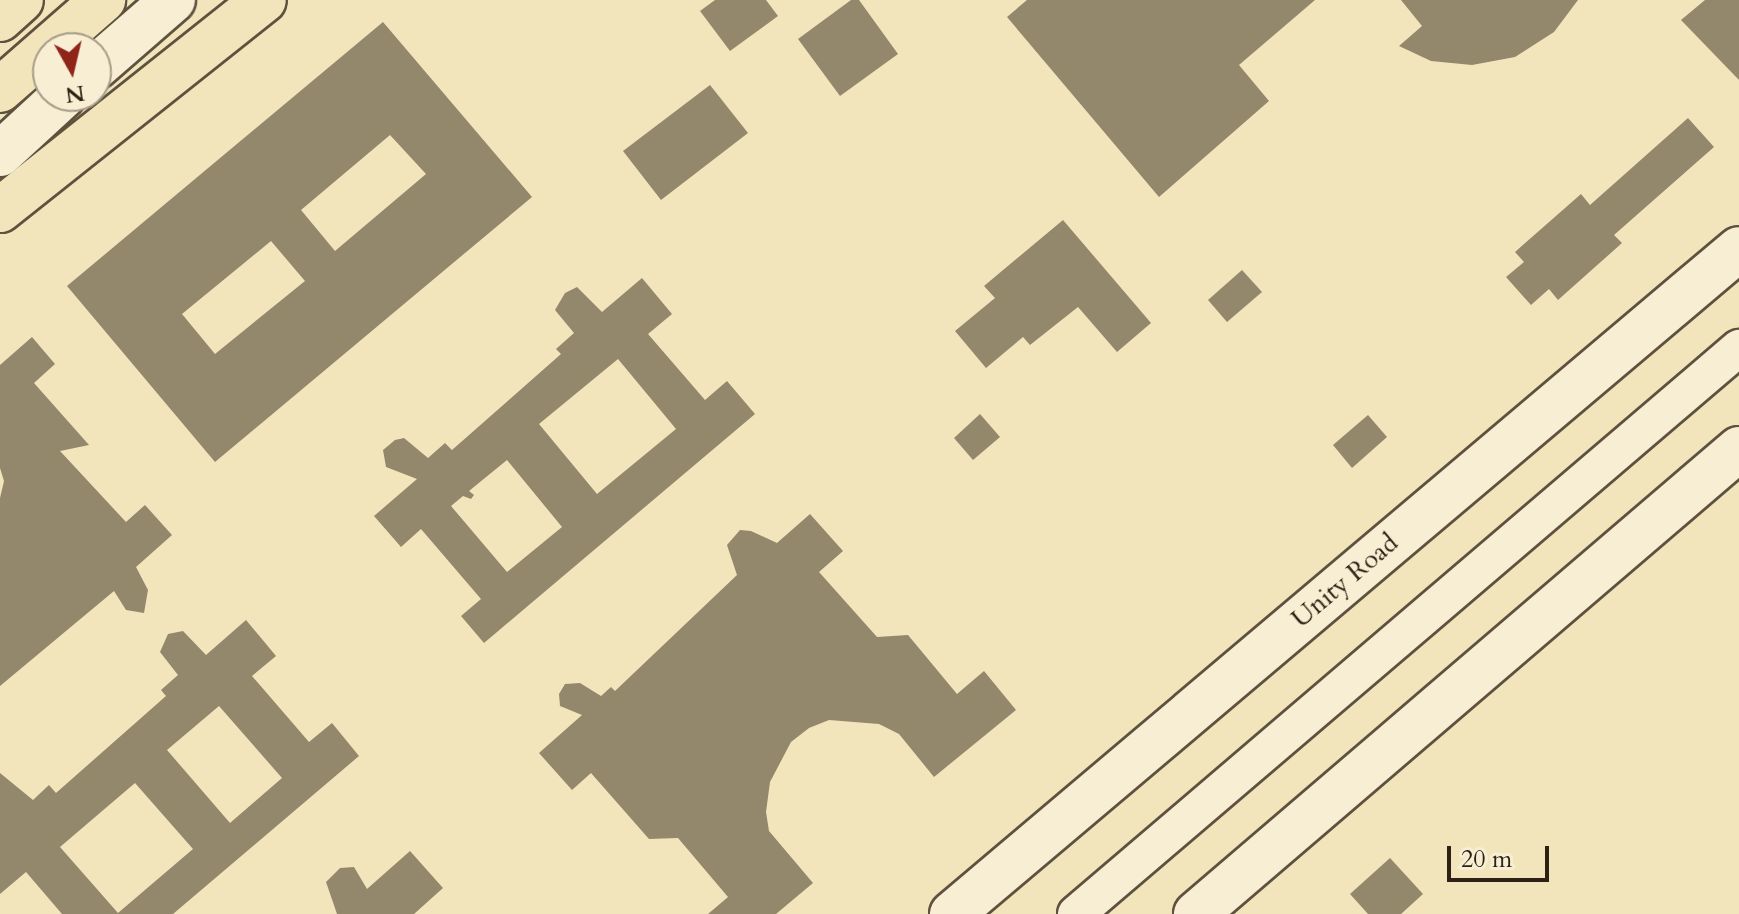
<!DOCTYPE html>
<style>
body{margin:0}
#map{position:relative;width:1739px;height:914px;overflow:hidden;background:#f2e5bc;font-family:Cardo,serif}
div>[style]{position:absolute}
.building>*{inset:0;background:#93876c}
.roads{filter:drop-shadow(2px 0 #5e523f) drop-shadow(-2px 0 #5e523f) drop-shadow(0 2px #5e523f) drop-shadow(0 -2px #5e523f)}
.street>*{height:36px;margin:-18px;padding:0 18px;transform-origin:18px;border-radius:18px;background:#f7eed3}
.secondary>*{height:44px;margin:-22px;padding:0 22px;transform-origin:22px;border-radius:22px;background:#f7eed3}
.primary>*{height:44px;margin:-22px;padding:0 22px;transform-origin:22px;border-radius:22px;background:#f2e5bc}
span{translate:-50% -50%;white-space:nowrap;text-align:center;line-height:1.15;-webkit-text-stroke:6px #f7eed3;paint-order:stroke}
.street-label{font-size:26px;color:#2d2115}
.north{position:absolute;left:32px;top:32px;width:80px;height:80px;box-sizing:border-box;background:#f7eed3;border:2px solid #a69c87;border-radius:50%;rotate:172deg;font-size:22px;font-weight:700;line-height:32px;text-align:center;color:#2d2115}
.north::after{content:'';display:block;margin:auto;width:28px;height:36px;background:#8f2418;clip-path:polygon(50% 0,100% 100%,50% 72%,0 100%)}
.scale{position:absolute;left:1447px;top:846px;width:102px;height:36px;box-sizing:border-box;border:4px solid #2d2115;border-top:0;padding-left:10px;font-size:24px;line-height:28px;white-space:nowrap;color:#2d2115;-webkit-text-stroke:6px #f7eed3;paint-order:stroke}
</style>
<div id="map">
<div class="building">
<i style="clip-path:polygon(715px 0,766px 0,778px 16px,730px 51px,700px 11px)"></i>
<i style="clip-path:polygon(851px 0,859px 0,898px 54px,840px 96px,798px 39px)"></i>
<i style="clip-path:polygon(1027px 0,1315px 0,1239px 65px,1269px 101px,1159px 197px,1007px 17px)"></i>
<i style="clip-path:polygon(1401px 0,1578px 0,1554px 32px,1515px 57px,1472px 65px,1431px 61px,1399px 46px,1422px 26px)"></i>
<i style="clip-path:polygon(1705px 0,1739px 0,1739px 80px,1681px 20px)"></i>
<i style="clip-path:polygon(evenodd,383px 22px,532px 197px,215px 462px,67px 286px,383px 22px,390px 135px,426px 174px,335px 251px,301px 210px,390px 135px,383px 22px,271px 241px,305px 281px,215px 354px,182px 314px,271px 241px)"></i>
<i style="clip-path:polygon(710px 85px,748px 133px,661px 200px,623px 151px)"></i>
<i style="clip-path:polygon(1688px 118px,1714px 147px,1614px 235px,1622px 243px,1558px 300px,1549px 289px,1531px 305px,1506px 277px,1524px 262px,1515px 252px,1581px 194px,1590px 205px)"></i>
<i style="clip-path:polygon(1063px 220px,1151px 323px,1117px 352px,1078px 307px,1030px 345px,1023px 337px,986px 368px,955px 331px,995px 298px,984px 286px)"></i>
<i style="clip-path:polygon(1242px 270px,1262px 292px,1227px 322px,1208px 300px)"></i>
<i style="clip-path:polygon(evenodd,642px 278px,672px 314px,648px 334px,705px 400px,727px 381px,755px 414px,484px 643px,461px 616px,481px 599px,421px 529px,401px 547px,374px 516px,417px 479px,386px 467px,383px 450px,395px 440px,404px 438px,428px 458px,445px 443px,452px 450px,561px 354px,556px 349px,574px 333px,555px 310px,565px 293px,577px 287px,602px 312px,642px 278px,618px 359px,676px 429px,597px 494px,539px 424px,618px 359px,642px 278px,507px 460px,562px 527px,507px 572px,451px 506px,463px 496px,471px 499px,474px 495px,469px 491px,507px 460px)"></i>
<i style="clip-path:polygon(32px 337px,55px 364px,34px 383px,89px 445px,60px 451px,126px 522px,145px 505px,172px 535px,136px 567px,148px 590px,144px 613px,126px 610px,114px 591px,0 686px,0 498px,4px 481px,0 468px,0 365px)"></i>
<i style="clip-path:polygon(980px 414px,1000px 437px,973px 460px,954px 438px)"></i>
<i style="clip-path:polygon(1368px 415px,1387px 437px,1352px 468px,1333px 445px)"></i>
<i style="clip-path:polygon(810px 514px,843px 551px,819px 572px,877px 637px,908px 635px,957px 694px,984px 671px,1016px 710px,934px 777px,899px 734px,879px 724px,829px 720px,809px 728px,791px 742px,770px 782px,766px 812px,769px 831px,813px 883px,776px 914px,708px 914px,728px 897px,678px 838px,649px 839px,591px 773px,572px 790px,539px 753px,582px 715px,560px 706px,559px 694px,565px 684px,580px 683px,601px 696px,611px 687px,615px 691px,737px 575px,727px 545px,740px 530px,751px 531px,777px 543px)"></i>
<i style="clip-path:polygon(evenodd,246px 620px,276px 656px,252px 676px,309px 742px,332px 723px,359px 756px,173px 914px,62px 914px,26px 872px,0 894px,0 773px,33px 800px,49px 785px,56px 793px,166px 696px,161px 690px,178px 675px,160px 652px,168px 634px,183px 631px,206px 655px,246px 620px,219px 706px,282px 778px,230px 823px,167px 750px,219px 706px,246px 620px,135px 783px,193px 849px,118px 913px,60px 847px,135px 783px)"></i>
<i style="clip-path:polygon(410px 851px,443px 888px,414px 914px,337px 914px,326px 882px,340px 868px,354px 867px,367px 889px)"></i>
<i style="clip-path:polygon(1390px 858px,1423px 894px,1401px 914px,1368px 914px,1350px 894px)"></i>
</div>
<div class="roads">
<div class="street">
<i style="left:1076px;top:914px;width:872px;rotate:-40.49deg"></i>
</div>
<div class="secondary">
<i style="left:96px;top:67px;width:102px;rotate:-41deg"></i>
<i style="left:0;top:154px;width:86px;rotate:-42.6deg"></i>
<i style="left:952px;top:914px;width:1030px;rotate:-40.2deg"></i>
<i style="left:1196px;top:914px;width:715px;rotate:-40.58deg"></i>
</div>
<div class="primary">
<i style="left:0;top:19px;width:28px;rotate:-42deg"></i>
<i style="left:0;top:90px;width:137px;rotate:-41.1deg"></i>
<i style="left:0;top:210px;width:337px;rotate:-38.5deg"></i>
</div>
</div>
<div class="street-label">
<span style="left:1345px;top:581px;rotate:-40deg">Unity Road</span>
</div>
<div class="north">N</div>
<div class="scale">20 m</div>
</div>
